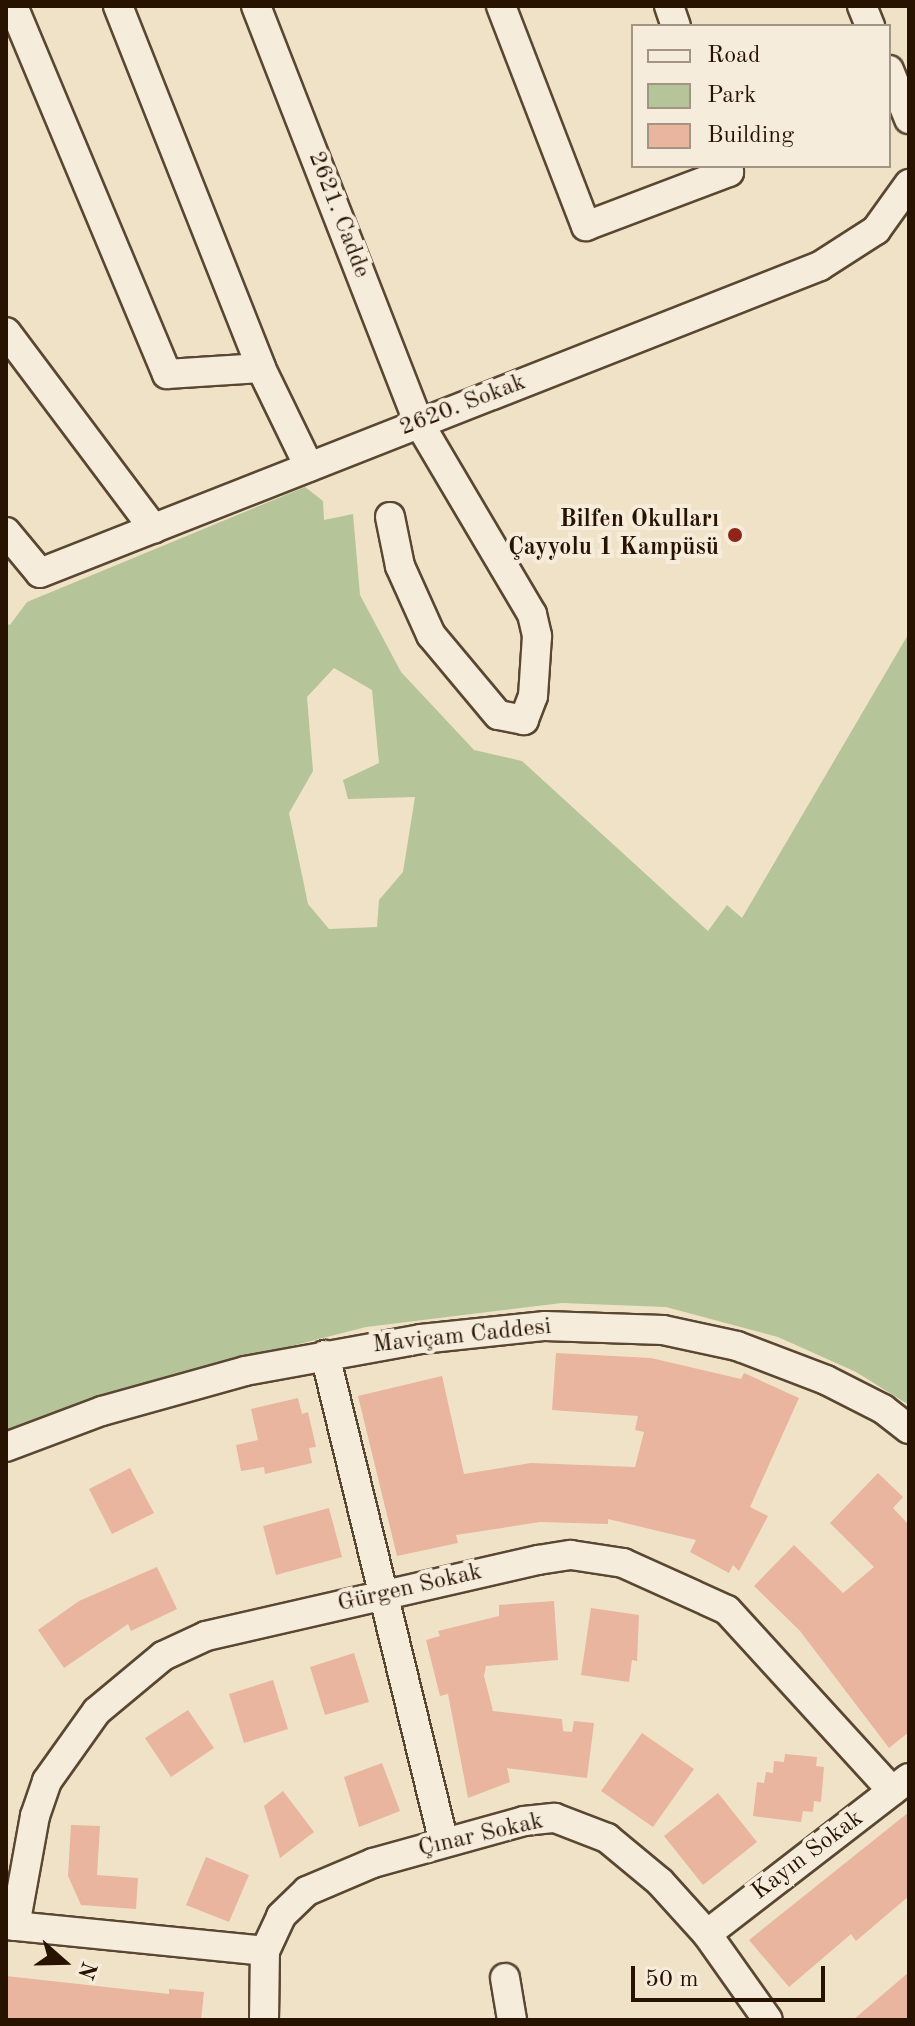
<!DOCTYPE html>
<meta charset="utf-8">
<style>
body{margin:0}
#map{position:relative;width:915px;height:2026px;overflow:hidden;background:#f0e2c7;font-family:"Old Standard TT",serif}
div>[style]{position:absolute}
.green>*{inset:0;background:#b5c499}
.building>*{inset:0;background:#e9b59e}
.roads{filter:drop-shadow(2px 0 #5a4732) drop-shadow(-2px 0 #5a4732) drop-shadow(0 2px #5a4732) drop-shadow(0 -2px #5a4732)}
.street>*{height:28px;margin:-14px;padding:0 14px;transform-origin:14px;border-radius:14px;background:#f5ecdb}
.dots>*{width:22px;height:22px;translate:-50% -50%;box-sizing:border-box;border:4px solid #f5ecdb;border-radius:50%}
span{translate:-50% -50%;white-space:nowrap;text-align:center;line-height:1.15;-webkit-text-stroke:8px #f5ecdb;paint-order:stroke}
.street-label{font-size:24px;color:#281300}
.poi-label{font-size:24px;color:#281300;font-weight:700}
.right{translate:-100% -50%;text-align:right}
.frame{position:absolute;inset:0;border:8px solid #281300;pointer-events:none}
.legend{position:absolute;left:631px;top:24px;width:260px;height:144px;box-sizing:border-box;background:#f5ecdb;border:2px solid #a39583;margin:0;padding:10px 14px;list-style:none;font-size:24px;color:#281300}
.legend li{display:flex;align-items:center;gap:16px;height:40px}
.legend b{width:40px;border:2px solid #a39583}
.north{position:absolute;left:24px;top:1922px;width:80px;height:80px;-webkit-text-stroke:6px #f5ecdb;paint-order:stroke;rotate:110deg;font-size:22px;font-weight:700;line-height:32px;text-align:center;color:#281300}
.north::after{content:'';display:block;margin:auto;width:28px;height:36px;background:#281300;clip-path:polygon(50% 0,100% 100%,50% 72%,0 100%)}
.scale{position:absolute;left:631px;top:1966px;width:194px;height:36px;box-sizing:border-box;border:4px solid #281300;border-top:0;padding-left:10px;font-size:24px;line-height:28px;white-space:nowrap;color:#281300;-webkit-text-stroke:6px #f5ecdb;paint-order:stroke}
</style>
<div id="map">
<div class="green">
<i style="clip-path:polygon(evenodd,305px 487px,323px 501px,324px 520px,353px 514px,360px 595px,401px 672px,474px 750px,522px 761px,708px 931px,727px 905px,742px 918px,909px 633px,909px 1405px,856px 1372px,778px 1337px,666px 1307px,562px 1303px,366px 1327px,115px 1391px,6px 1432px,6px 623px,10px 625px,27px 602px,305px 487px,334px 668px,372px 690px,379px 763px,343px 780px,348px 799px,415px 797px,403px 872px,379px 900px,377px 927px,329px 929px,308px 904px,289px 813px,313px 771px,307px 697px,334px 668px)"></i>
</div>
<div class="building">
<i style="clip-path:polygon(556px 1353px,651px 1358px,741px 1379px,744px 1373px,799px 1398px,750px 1507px,768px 1516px,739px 1571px,733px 1565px,729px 1573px,690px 1552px,696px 1540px,608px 1519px,608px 1524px,540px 1522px,456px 1535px,458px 1543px,397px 1556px,358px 1396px,442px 1376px,464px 1474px,531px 1463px,635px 1467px,644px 1432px,635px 1430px,638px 1416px,552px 1410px)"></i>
<i style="clip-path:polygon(298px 1398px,302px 1414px,308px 1412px,316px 1447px,309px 1448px,312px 1463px,265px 1474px,264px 1467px,241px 1471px,236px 1445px,258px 1440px,251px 1409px)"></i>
<i style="clip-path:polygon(130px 1468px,154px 1513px,112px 1534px,89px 1489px)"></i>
<i style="clip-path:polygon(878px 1473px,903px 1497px,893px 1508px,909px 1525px,909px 1732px,889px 1748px,800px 1631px,754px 1586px,794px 1545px,843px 1593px,874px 1567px,830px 1523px)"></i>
<i style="clip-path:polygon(329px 1508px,342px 1557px,276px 1575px,263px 1526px)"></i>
<i style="clip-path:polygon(157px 1567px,177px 1609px,131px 1631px,128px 1624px,64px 1668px,38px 1630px,79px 1601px)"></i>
<i style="clip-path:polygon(554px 1601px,558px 1660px,486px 1666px,484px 1676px,493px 1711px,562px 1719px,563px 1731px,572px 1732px,574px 1721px,594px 1723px,587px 1778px,507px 1768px,510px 1782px,468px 1798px,448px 1694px,440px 1696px,426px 1640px,440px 1636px,438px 1631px,499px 1616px,499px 1605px)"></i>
<i style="clip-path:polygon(591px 1608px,639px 1615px,637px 1661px,632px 1660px,629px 1682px,581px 1675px)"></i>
<i style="clip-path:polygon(354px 1653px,369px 1702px,325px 1715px,310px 1667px)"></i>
<i style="clip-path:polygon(273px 1680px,288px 1729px,244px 1743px,229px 1694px)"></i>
<i style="clip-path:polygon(188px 1710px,214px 1748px,171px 1777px,145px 1738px)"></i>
<i style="clip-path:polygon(642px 1733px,694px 1769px,653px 1827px,601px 1791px)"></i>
<i style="clip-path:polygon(785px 1754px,817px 1757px,816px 1766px,824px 1767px,821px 1802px,814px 1801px,813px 1812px,803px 1811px,801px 1822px,753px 1816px,757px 1782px,764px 1783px,766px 1772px,773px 1773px,774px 1761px,784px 1762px)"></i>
<i style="clip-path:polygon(382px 1763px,400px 1811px,359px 1827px,344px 1777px)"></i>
<i style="clip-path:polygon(283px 1791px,314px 1832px,280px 1858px,264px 1806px)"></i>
<i style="clip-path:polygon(718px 1793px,757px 1842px,703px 1885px,664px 1836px)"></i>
<i style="clip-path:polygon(909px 1812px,909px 1896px,856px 1941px,851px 1934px,789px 1987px,749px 1940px)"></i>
<i style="clip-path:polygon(71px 1825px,100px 1826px,97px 1875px,138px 1878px,136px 1909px,81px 1905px,68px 1876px)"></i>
<i style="clip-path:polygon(206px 1857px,249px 1875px,229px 1922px,186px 1905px)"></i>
<i style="clip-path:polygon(909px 1972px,909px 2020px,853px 2020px)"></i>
<i style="clip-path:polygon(6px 1976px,169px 1994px,169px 1989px,204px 1992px,201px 2020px,6px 2020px)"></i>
</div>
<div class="roads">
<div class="street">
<i style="left:13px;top:6px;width:399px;rotate:67.3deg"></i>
<i style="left:167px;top:374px;width:94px;rotate:-3.7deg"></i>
<i style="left:261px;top:368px;width:110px;rotate:64.1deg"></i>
<i style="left:118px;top:6px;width:389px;rotate:68.4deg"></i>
<i style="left:256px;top:6px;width:448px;rotate:68.7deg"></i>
<i style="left:419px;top:423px;width:222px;rotate:59.4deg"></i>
<i style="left:532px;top:614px;width:23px;rotate:77deg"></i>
<i style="left:537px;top:636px;width:60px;rotate:93.8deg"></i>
<i style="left:533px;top:696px;width:26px;rotate:111deg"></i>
<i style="left:524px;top:720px;width:26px;rotate:-169deg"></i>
<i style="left:498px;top:715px;width:104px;rotate:-129.9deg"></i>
<i style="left:431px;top:635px;width:76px;rotate:-114.2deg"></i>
<i style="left:400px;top:566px;width:50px;rotate:-101.5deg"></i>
<i style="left:501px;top:6px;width:236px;rotate:68.9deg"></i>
<i style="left:586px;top:226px;width:153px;rotate:-20.7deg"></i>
<i style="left:729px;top:172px;width:6px;rotate:-108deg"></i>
<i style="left:669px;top:6px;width:21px;rotate:71deg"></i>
<i style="left:862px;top:6px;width:22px;rotate:68deg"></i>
<i style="left:889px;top:70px;width:53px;rotate:67.8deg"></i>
<i style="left:6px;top:332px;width:246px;rotate:53.1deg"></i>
<i style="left:6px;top:532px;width:53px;rotate:50.3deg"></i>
<i style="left:40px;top:573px;width:838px;rotate:-21.48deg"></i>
<i style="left:820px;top:266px;width:67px;rotate:-32.7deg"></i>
<i style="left:876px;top:230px;width:57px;rotate:-54.3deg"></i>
<i style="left:325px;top:1355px;width:502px;rotate:76.3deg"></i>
<i style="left:6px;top:1447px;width:103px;rotate:-20.6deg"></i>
<i style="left:102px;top:1411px;width:148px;rotate:-15.6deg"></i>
<i style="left:245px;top:1371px;width:179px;rotate:-10.3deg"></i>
<i style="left:421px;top:1339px;width:125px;rotate:-6deg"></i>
<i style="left:545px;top:1326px;width:118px;rotate:1.9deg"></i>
<i style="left:663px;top:1330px;width:76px;rotate:12.2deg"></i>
<i style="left:737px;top:1346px;width:95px;rotate:20.9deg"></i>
<i style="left:826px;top:1380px;width:64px;rotate:27deg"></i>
<i style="left:883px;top:1409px;width:33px;rotate:38deg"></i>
<i style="left:6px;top:1925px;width:260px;rotate:5.7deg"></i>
<i style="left:15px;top:1926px;width:112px;rotate:-79.7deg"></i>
<i style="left:35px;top:1816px;width:37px;rotate:-71deg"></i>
<i style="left:47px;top:1781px;width:86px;rotate:-54.5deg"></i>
<i style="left:97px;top:1711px;width:86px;rotate:-39.8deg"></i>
<i style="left:163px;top:1656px;width:47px;rotate:-24.9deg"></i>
<i style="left:206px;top:1636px;width:341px;rotate:-12.9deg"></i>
<i style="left:538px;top:1560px;width:33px;rotate:-9deg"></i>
<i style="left:571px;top:1555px;width:53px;rotate:8.7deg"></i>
<i style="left:623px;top:1563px;width:114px;rotate:24.3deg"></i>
<i style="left:727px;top:1610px;width:245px;rotate:47.6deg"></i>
<i style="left:707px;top:1934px;width:255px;rotate:-37.7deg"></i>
<i style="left:505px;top:1978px;width:43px;rotate:80.5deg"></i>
<i style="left:264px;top:2020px;width:69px;rotate:-89.2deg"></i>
<i style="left:265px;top:1951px;width:38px;rotate:-65deg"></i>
<i style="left:281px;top:1916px;width:36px;rotate:-44deg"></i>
<i style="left:307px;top:1891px;width:72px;rotate:-23deg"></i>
<i style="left:373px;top:1863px;width:157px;rotate:-15.5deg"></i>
<i style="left:524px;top:1821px;width:31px;rotate:-6deg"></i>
<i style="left:555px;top:1818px;width:56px;rotate:21deg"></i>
<i style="left:607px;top:1838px;width:69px;rotate:39.7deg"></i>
<i style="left:660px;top:1882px;width:70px;rotate:47.9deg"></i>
<i style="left:707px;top:1934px;width:105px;rotate:54.7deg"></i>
</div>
</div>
<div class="dots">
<i style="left:735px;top:535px;background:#8f2418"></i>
</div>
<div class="street-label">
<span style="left:338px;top:215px;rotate:69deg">2621. Cadde</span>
<span style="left:463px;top:406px;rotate:-21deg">2620. Sokak</span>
<span style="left:462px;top:1337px;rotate:-6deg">Maviçam Caddesi</span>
<span style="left:410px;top:1589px;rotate:-13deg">Gürgen Sokak</span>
<span style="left:481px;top:1836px;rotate:-13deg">Çınar Sokak</span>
<span style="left:808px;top:1856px;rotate:-37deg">Kayın Sokak</span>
</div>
<div class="poi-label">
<span class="right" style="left:719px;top:535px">Bilfen Okulları<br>Çayyolu 1 Kampüsü</span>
</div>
<div class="frame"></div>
<ul class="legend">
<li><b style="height:10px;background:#f5ecdb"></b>Road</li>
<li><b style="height:22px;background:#b5c499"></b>Park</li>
<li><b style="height:22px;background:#e9b59e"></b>Building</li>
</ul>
<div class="north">N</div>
<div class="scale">50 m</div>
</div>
